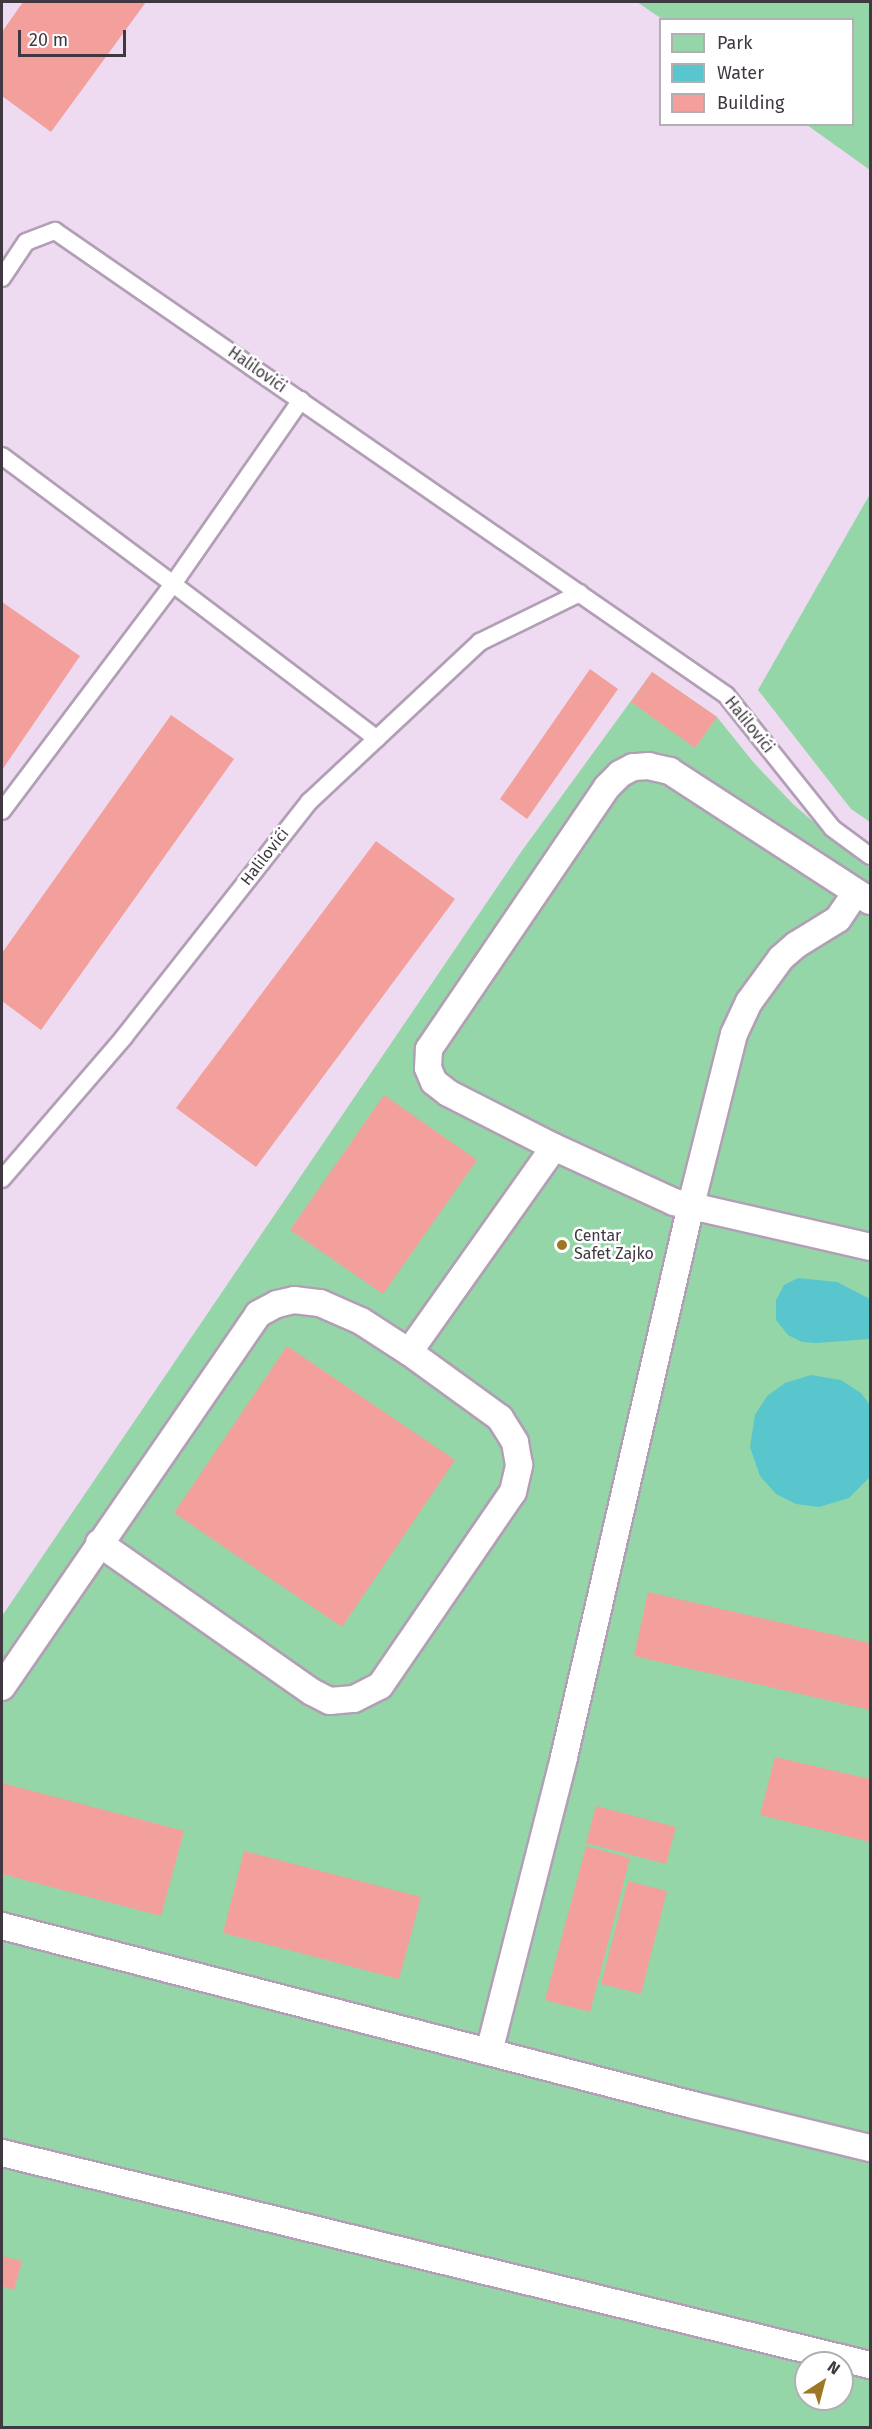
<!DOCTYPE html>
<meta charset="utf-8">
<style>
body{margin:0}
#map{position:relative;width:872px;height:2429px;overflow:hidden;background:#eedaf1;font-family:"Fira Sans",sans-serif}
div>[style]{position:absolute}
.green>*{inset:0;background:#95d6a8}
.water>*{inset:0;background:#59c6ce}
.building>*{inset:0;background:#f3a09c}
.roads{filter:drop-shadow(2px 0 #b29fb6) drop-shadow(-2px 0 #b29fb6) drop-shadow(0 2px #b29fb6) drop-shadow(0 -2px #b29fb6)}
.service>*{height:16px;margin:-8px;padding:0 8px;transform-origin:8px;border-radius:8px;background:#fff}
.pedestrian>*{height:26px;margin:-13px;padding:0 13px;transform-origin:13px;border-radius:13px;background:#fff}
.dots>*{width:16px;height:16px;translate:-50% -50%;box-sizing:border-box;border:3px solid #fff;border-radius:50%}
span{translate:-50% -50%;white-space:nowrap;text-align:center;line-height:1.15;-webkit-text-stroke:5px #fff;paint-order:stroke}
.street-label{font-size:16px;color:#3f3841}
.poi-label{font-size:16px;color:#3f3841}
.left{translate:0 -50%;text-align:left}
.frame{position:absolute;inset:0;border:3px solid #3f3841;pointer-events:none}
.legend{position:absolute;left:659px;top:18px;width:195px;height:108px;box-sizing:border-box;background:#fff;border:2px solid #b2afb3;margin:0;padding:8px 10px;list-style:none;font-size:18px;color:#3f3841}
.legend li{display:flex;align-items:center;gap:12px;height:30px}
.legend b{width:30px;border:2px solid #b2afb3}
.north{position:absolute;left:794px;top:2351px;width:60px;height:60px;box-sizing:border-box;background:#fff;border:2px solid #b2afb3;border-radius:50%;rotate:36deg;font-size:16px;font-weight:700;line-height:24px;text-align:center;color:#3f3841}
.north::after{content:'';display:block;margin:auto;width:21px;height:27px;background:#9e7724;clip-path:polygon(50% 0,100% 100%,50% 72%,0 100%)}
.scale{position:absolute;left:18px;top:30px;width:108px;height:27px;box-sizing:border-box;border:3px solid #3f3841;border-top:0;padding-left:8px;font-size:18px;line-height:21px;white-space:nowrap;color:#3f3841;-webkit-text-stroke:4px #fff;paint-order:stroke}
</style>
<div id="map">
<div class="green">
<i style="clip-path:polygon(637px 2px,870px 2px,870px 170px,807px 125px,852px 124px,852px 20px,662px 19px)"></i>
<i style="clip-path:polygon(870px 494px,870px 822px,851px 809px,758px 690px)"></i>
<i style="clip-path:polygon(evenodd,652px 672px,717px 717px,754px 763px,793px 804px,825px 832px,870px 868px,870px 2427px,2px 2427px,2px 1616px,521px 852px,652px 672px,806px 2363px,842px 2363px,842px 2399px,806px 2399px,806px 2363px)"></i>
</div>
<div class="water">
<i style="clip-path:polygon(798px 1278px,837px 1282px,870px 1299px,870px 1339px,817px 1343px,802px 1342px,788px 1335px,776px 1320px,776px 1300px,784px 1285px)"></i>
<i style="clip-path:polygon(811px 1375px,841px 1380px,861px 1393px,870px 1405px,870px 1477px,849px 1498px,819px 1507px,796px 1504px,776px 1494px,760px 1476px,750px 1447px,755px 1415px,767px 1396px,785px 1383px)"></i>
</div>
<div class="building">
<i style="clip-path:polygon(23px 2px,146px 2px,51px 132px,2px 96px,2px 32px)"></i>
<i style="clip-path:polygon(2px 602px,80px 656px,2px 770px)"></i>
<i style="clip-path:polygon(590px 669px,618px 689px,527px 819px,500px 799px)"></i>
<i style="clip-path:polygon(652px 672px,717px 717px,695px 748px,631px 702px)"></i>
<i style="clip-path:polygon(171px 715px,234px 759px,41px 1030px,2px 1001px,2px 953px)"></i>
<i style="clip-path:polygon(376px 841px,455px 899px,256px 1167px,176px 1108px)"></i>
<i style="clip-path:polygon(384px 1095px,477px 1160px,383px 1294px,290px 1230px)"></i>
<i style="clip-path:polygon(287px 1346px,455px 1460px,342px 1627px,174px 1513px)"></i>
<i style="clip-path:polygon(648px 1592px,870px 1643px,870px 1710px,634px 1656px)"></i>
<i style="clip-path:polygon(775px 1757px,870px 1779px,870px 1842px,760px 1815px)"></i>
<i style="clip-path:polygon(2px 1783px,184px 1831px,161px 1916px,2px 1874px)"></i>
<i style="clip-path:polygon(596px 1806px,676px 1827px,666px 1864px,586px 1843px)"></i>
<i style="clip-path:polygon(586px 1846px,630px 1858px,590px 2012px,545px 2000px)"></i>
<i style="clip-path:polygon(244px 1851px,421px 1897px,399px 1979px,223px 1933px)"></i>
<i style="clip-path:polygon(628px 1881px,667px 1891px,641px 1994px,601px 1984px)"></i>
<i style="clip-path:polygon(2px 2256px,22px 2261px,14px 2290px,2px 2286px)"></i>
</div>
<div class="roads">
<div class="service">
<i style="left:2px;top:278px;width:43px;rotate:-56.3deg"></i>
<i style="left:26px;top:242px;width:31px;rotate:-21deg"></i>
<i style="left:55px;top:231px;width:816px;rotate:34.66deg"></i>
<i style="left:726px;top:695px;width:170px;rotate:51.4deg"></i>
<i style="left:832px;top:828px;width:47px;rotate:36.4deg"></i>
<i style="left:301px;top:400px;width:224px;rotate:124.8deg"></i>
<i style="left:173px;top:584px;width:256px;rotate:37.2deg"></i>
<i style="left:2px;top:456px;width:214px;rotate:36.8deg"></i>
<i style="left:173px;top:584px;width:284px;rotate:127deg"></i>
<i style="left:2px;top:1179px;width:187px;rotate:-49.3deg"></i>
<i style="left:124px;top:1037px;width:299px;rotate:-51.8deg"></i>
<i style="left:309px;top:802px;width:234px;rotate:-43.1deg"></i>
<i style="left:480px;top:642px;width:111px;rotate:-26.1deg"></i>
</div>
<div class="pedestrian">
<i style="left:870px;top:901px;width:239px;rotate:-147deg"></i>
<i style="left:670px;top:771px;width:22px;rotate:-167deg"></i>
<i style="left:649px;top:766px;width:16px;rotate:176deg"></i>
<i style="left:633px;top:767px;width:15px;rotate:152deg"></i>
<i style="left:620px;top:774px;width:18px;rotate:135deg"></i>
<i style="left:607px;top:787px;width:317px;rotate:124.2deg"></i>
<i style="left:429px;top:1049px;width:19px;rotate:93deg"></i>
<i style="left:428px;top:1068px;width:15px;rotate:67deg"></i>
<i style="left:434px;top:1082px;width:18px;rotate:38deg"></i>
<i style="left:448px;top:1093px;width:119px;rotate:27deg"></i>
<i style="left:554px;top:1147px;width:132px;rotate:24.6deg"></i>
<i style="left:674px;top:1202px;width:201px;rotate:12.9deg"></i>
<i style="left:99px;top:1543px;width:260px;rotate:35deg"></i>
<i style="left:312px;top:1692px;width:20px;rotate:27deg"></i>
<i style="left:330px;top:1701px;width:24px;rotate:-5deg"></i>
<i style="left:354px;top:1699px;width:29px;rotate:-27deg"></i>
<i style="left:380px;top:1686px;width:235px;rotate:-55.6deg"></i>
<i style="left:513px;top:1492px;width:28px;rotate:-77deg"></i>
<i style="left:519px;top:1465px;width:23px;rotate:-100deg"></i>
<i style="left:515px;top:1442px;width:28px;rotate:-122deg"></i>
<i style="left:500px;top:1418px;width:112px;rotate:-144deg"></i>
<i style="left:2px;top:1687px;width:452px;rotate:-55.5deg"></i>
<i style="left:258px;top:1314px;width:21px;rotate:-28deg"></i>
<i style="left:277px;top:1304px;width:17px;rotate:-13deg"></i>
<i style="left:294px;top:1300px;width:26px;rotate:7deg"></i>
<i style="left:320px;top:1303px;width:45px;rotate:23.7deg"></i>
<i style="left:361px;top:1321px;width:57px;rotate:32.9deg"></i>
<i style="left:409px;top:1352px;width:251px;rotate:-54.7deg"></i>
<i style="left:2px;top:1926px;width:714px;rotate:14.52deg"></i>
<i style="left:693px;top:2105px;width:182px;rotate:13.7deg"></i>
<i style="left:489px;top:2052px;width:304px;rotate:-75.7deg"></i>
<i style="left:564px;top:1757px;width:566px;rotate:-77.04deg"></i>
<i style="left:691px;top:1205px;width:176px;rotate:-75.9deg"></i>
<i style="left:734px;top:1034px;width:35px;rotate:-65deg"></i>
<i style="left:749px;top:1002px;width:54px;rotate:-54deg"></i>
<i style="left:781px;top:958px;width:20px;rotate:-41deg"></i>
<i style="left:796px;top:945px;width:49px;rotate:-31.8deg"></i>
<i style="left:838px;top:919px;width:32px;rotate:-56deg"></i>
<i style="left:2px;top:2153px;width:894px;rotate:13.73deg"></i>
</div>
</div>
<div class="dots">
<i style="left:562px;top:1245px;background:#9e7724"></i>
</div>
<div class="street-label">
<span style="left:257px;top:370px;rotate:35deg">Halilovići</span>
<span style="left:749px;top:725px;rotate:51deg">Halilovići</span>
<span style="left:265px;top:857px;rotate:-52deg">Halilovići</span>
</div>
<div class="poi-label">
<span class="left" style="left:574px;top:1245px">Centar<br>Safet Zajko</span>
</div>
<div class="frame"></div>
<ul class="legend">
<li><b style="height:16px;background:#95d6a8"></b>Park</li>
<li><b style="height:16px;background:#59c6ce"></b>Water</li>
<li><b style="height:16px;background:#f3a09c"></b>Building</li>
</ul>
<div class="north">N</div>
<div class="scale">20 m</div>
</div>
